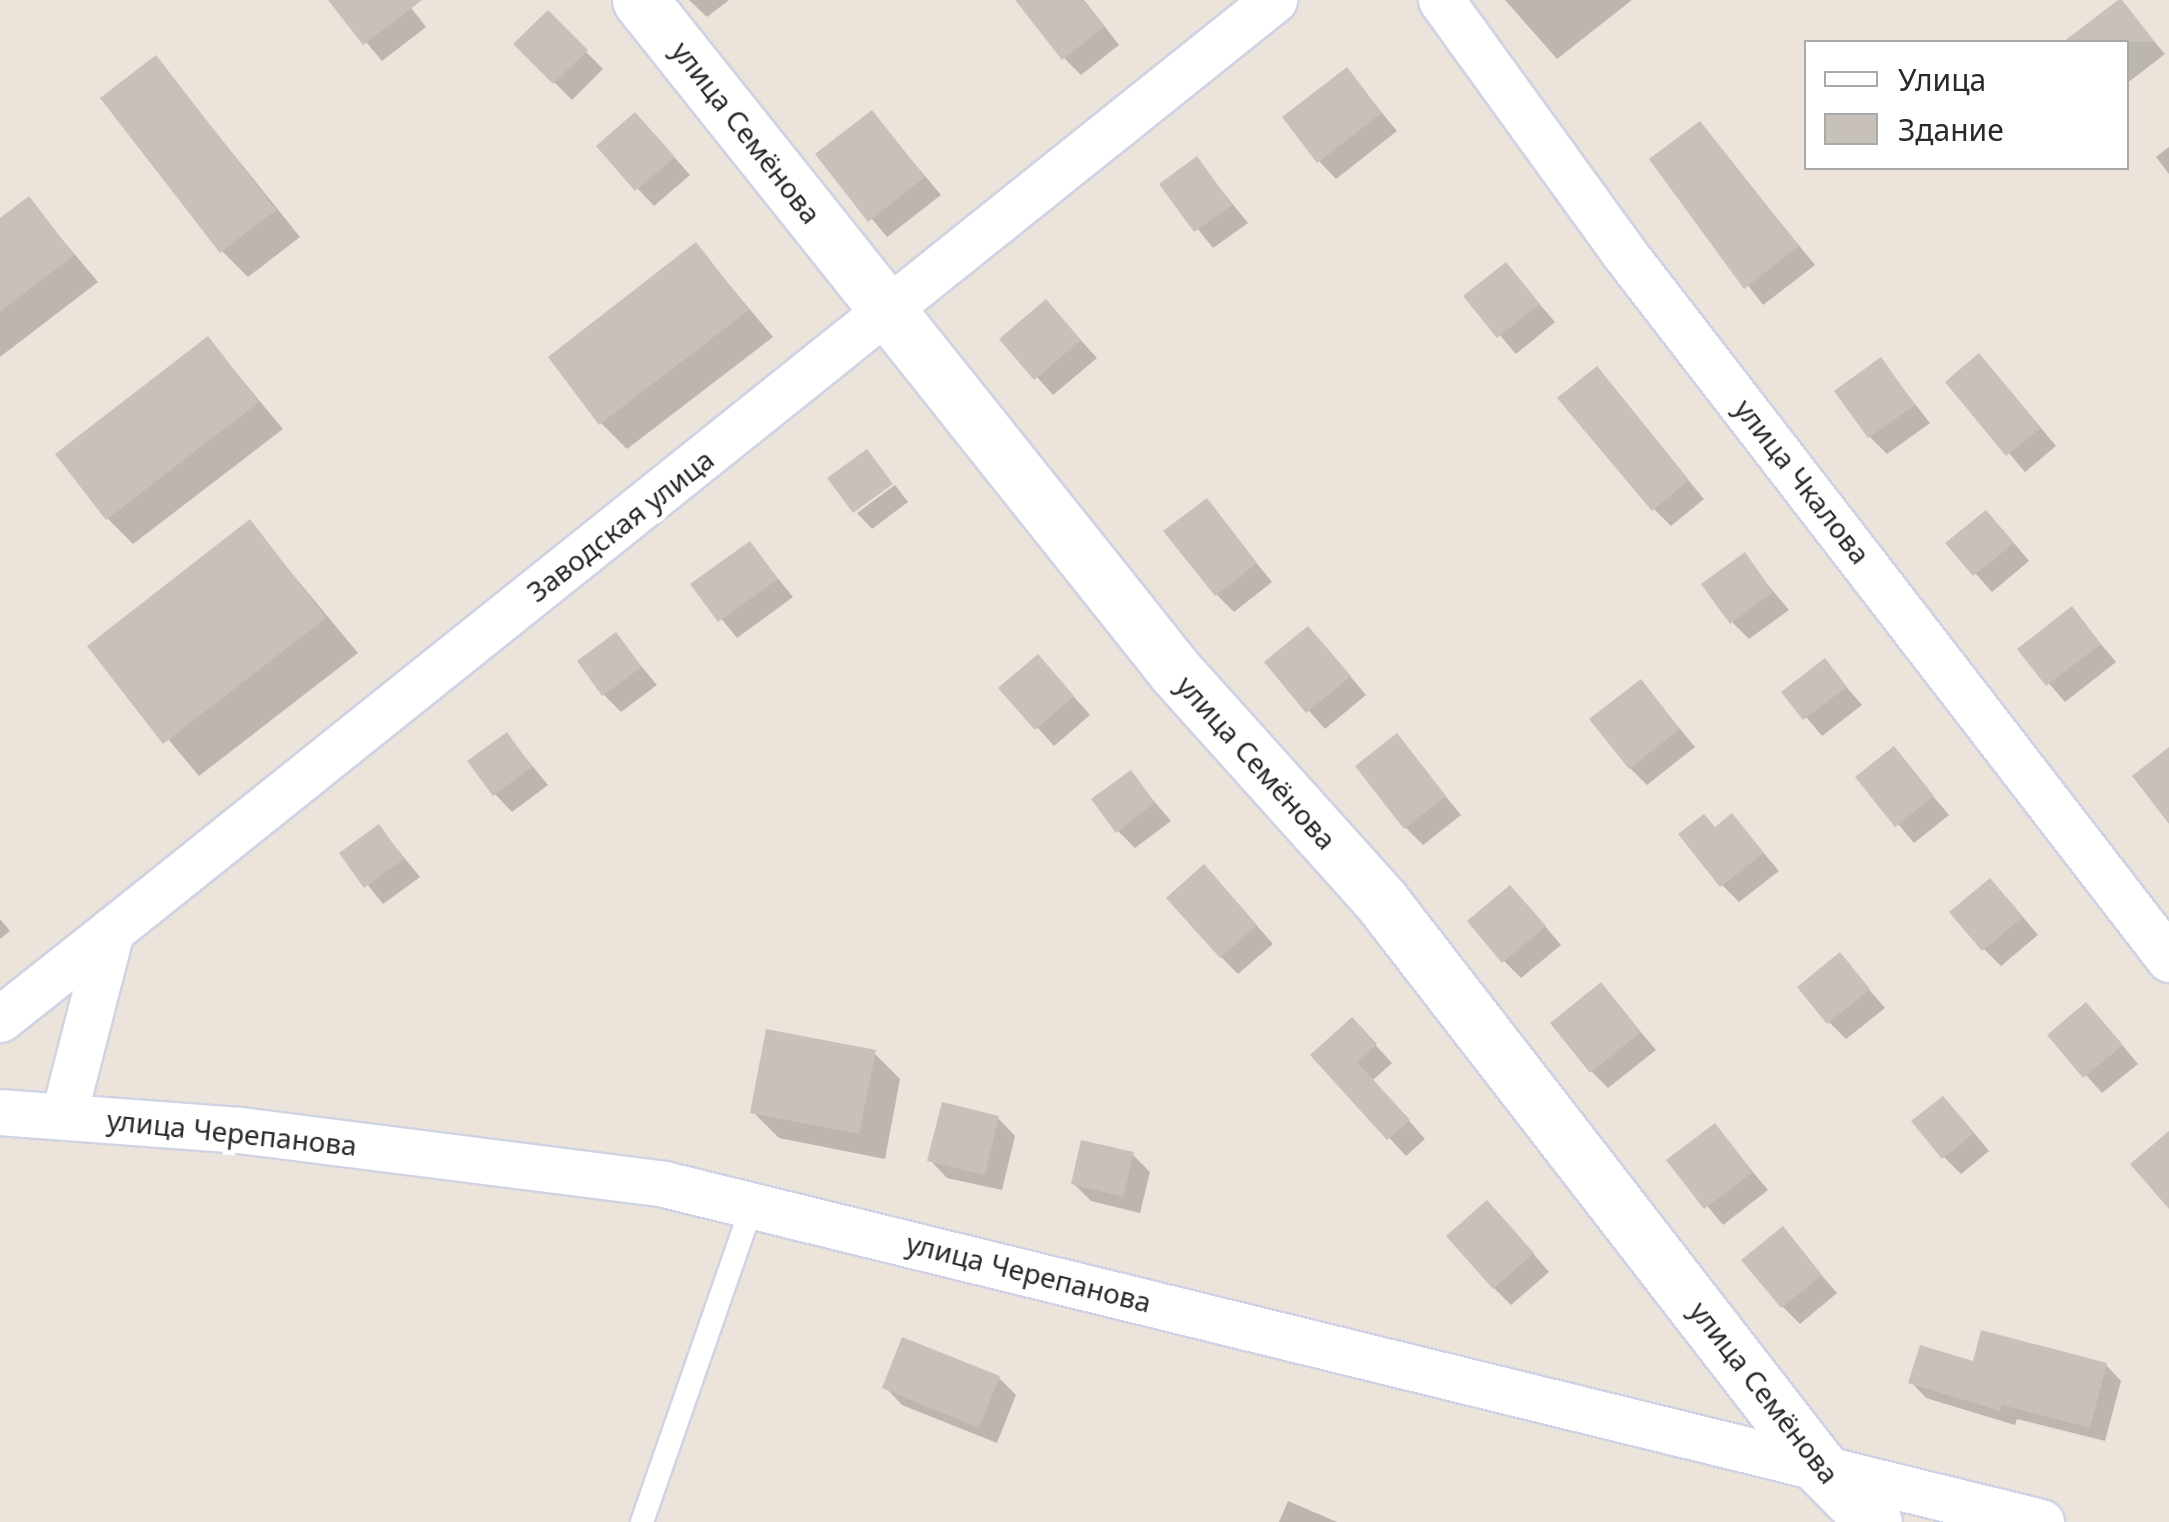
<!DOCTYPE html>
<meta charset="utf-8">
<style>
body{margin:0}
#map{position:relative;width:2169px;height:1522px;overflow:hidden;background:#ece4da;font-family:"Noto Sans",sans-serif}
div>[style]{position:absolute}
.shadow>*{inset:0;background:#0003}
.building>*{inset:0;background:#c7c1ba}
.roads{filter:drop-shadow(2px 0 #cfd3e3) drop-shadow(-2px 0 #cfd3e3) drop-shadow(0 2px #cfd3e3) drop-shadow(0 -2px #cfd3e3)}
.service>*{height:22px;margin:-11px;padding:0 11px;transform-origin:11px;border-radius:11px;background:#fff}
.minor>*{height:45px;margin:-22.5px;padding:0 22.5px;transform-origin:22.5px;border-radius:22.5px;background:#fff}
.tertiary>*{height:55px;margin:-27.5px;padding:0 27.5px;transform-origin:27.5px;border-radius:27.5px;background:#fff}
span{translate:-50% -50%;white-space:nowrap;text-align:center;line-height:1.15;-webkit-text-stroke:10px #fff;paint-order:stroke}
.street-label{font-size:28px;color:#292929}
.legend{position:absolute;left:1804px;top:40px;width:325px;height:130px;box-sizing:border-box;background:#fff;border:2px solid #a9a9a9;margin:0;padding:12px 18px;list-style:none;font-size:30px;color:#292929}
.legend li{display:flex;align-items:center;gap:20px;height:50px}
.legend b{width:50px;border:2px solid #a9a9a9}
</style>
<div id="map">
<div class="shadow">
<i style="clip-path:polygon(331px 0,405px 0,426px 27px,382px 61px)"></i>
<i style="clip-path:polygon(689px 0,729px 0,707px 17px)"></i>
<i style="clip-path:polygon(1036px 0,1084px 0,1119px 45px,1081px 75px,1064px 58px)"></i>
<i style="clip-path:polygon(1505px 0,1632px 0,1557px 59px)"></i>
<i style="clip-path:polygon(2120px 1px,2165px 54px,2126px 84px,2126px 42px,2069px 41px)"></i>
<i style="clip-path:polygon(548px 13px,603px 69px,572px 100px,516px 44px)"></i>
<i style="clip-path:polygon(156px 58px,300px 237px,248px 277px,222px 251px)"></i>
<i style="clip-path:polygon(1347px 71px,1397px 131px,1336px 179px,1319px 161px)"></i>
<i style="clip-path:polygon(872px 113px,941px 195px,887px 237px,819px 155px)"></i>
<i style="clip-path:polygon(1700px 124px,1815px 265px,1763px 305px,1652px 159px)"></i>
<i style="clip-path:polygon(652px 132px,690px 175px,654px 206px,599px 147px)"></i>
<i style="clip-path:polygon(2169px 147px,2169px 174px,2156px 157px)"></i>
<i style="clip-path:polygon(1197px 160px,1248px 223px,1213px 248px,1162px 184px)"></i>
<i style="clip-path:polygon(28px 199px,98px 282px,0 357px,0 221px)"></i>
<i style="clip-path:polygon(696px 245px,773px 337px,627px 449px,601px 423px)"></i>
<i style="clip-path:polygon(1506px 265px,1555px 322px,1516px 354px,1467px 297px)"></i>
<i style="clip-path:polygon(1046px 302px,1097px 358px,1053px 395px,1003px 339px)"></i>
<i style="clip-path:polygon(208px 339px,283px 429px,133px 544px,107px 518px)"></i>
<i style="clip-path:polygon(1881px 361px,1930px 423px,1887px 454px,1870px 437px)"></i>
<i style="clip-path:polygon(1596px 369px,1704px 499px,1671px 526px,1654px 509px)"></i>
<i style="clip-path:polygon(1996px 374px,2056px 446px,2025px 472px,1948px 382px)"></i>
<i style="clip-path:polygon(895px 485px,908px 502px,872px 529px,857px 513px)"></i>
<i style="clip-path:polygon(1206px 501px,1272px 582px,1234px 612px,1216px 594px)"></i>
<i style="clip-path:polygon(250px 523px,358px 653px,199px 776px,90px 646px)"></i>
<i style="clip-path:polygon(2003px 530px,2029px 561px,1992px 592px,1949px 544px)"></i>
<i style="clip-path:polygon(750px 544px,793px 597px,737px 638px,694px 585px)"></i>
<i style="clip-path:polygon(1744px 556px,1789px 610px,1749px 639px,1732px 622px)"></i>
<i style="clip-path:polygon(2072px 610px,2116px 662px,2065px 702px,2020px 650px)"></i>
<i style="clip-path:polygon(616px 636px,657px 685px,621px 712px,604px 695px)"></i>
<i style="clip-path:polygon(1325px 646px,1366px 695px,1325px 729px,1267px 663px)"></i>
<i style="clip-path:polygon(1825px 662px,1862px 705px,1822px 736px,1785px 692px)"></i>
<i style="clip-path:polygon(1054px 674px,1090px 715px,1054px 746px,1002px 688px)"></i>
<i style="clip-path:polygon(1641px 682px,1695px 747px,1647px 785px,1630px 768px)"></i>
<i style="clip-path:polygon(507px 735px,548px 785px,512px 812px,495px 794px)"></i>
<i style="clip-path:polygon(1397px 737px,1461px 815px,1423px 845px,1406px 828px)"></i>
<i style="clip-path:polygon(1894px 750px,1949px 815px,1914px 843px,1859px 777px)"></i>
<i style="clip-path:polygon(1130px 773px,1171px 821px,1135px 848px,1118px 831px)"></i>
<i style="clip-path:polygon(1732px 816px,1779px 871px,1739px 902px,1722px 885px,1715px 829px)"></i>
<i style="clip-path:polygon(379px 827px,420px 877px,383px 904px,343px 854px)"></i>
<i style="clip-path:polygon(1221px 885px,1273px 944px,1238px 974px,1221px 957px)"></i>
<i style="clip-path:polygon(2007px 898px,2038px 935px,2001px 966px,1984px 949px)"></i>
<i style="clip-path:polygon(1527px 905px,1561px 945px,1521px 978px,1504px 961px)"></i>
<i style="clip-path:polygon(0 919px,10px 931px,0 939px)"></i>
<i style="clip-path:polygon(1839px 955px,1885px 1008px,1846px 1039px,1829px 1022px)"></i>
<i style="clip-path:polygon(1601px 985px,1656px 1050px,1608px 1088px,1591px 1071px)"></i>
<i style="clip-path:polygon(2103px 1022px,2138px 1064px,2102px 1093px,2050px 1035px)"></i>
<i style="clip-path:polygon(1369px 1038px,1392px 1063px,1373px 1080px,1425px 1139px,1406px 1156px,1314px 1055px)"></i>
<i style="clip-path:polygon(874px 1053px,900px 1079px,885px 1159px,779px 1138px,753px 1112px)"></i>
<i style="clip-path:polygon(1960px 1116px,1989px 1151px,1961px 1174px,1944px 1157px)"></i>
<i style="clip-path:polygon(998px 1118px,1015px 1136px,1002px 1190px,947px 1178px,930px 1160px)"></i>
<i style="clip-path:polygon(1714px 1126px,1768px 1190px,1723px 1225px,1670px 1161px)"></i>
<i style="clip-path:polygon(1133px 1155px,1150px 1172px,1140px 1213px,1091px 1201px,1073px 1183px)"></i>
<i style="clip-path:polygon(1504px 1220px,1549px 1272px,1511px 1305px,1494px 1288px)"></i>
<i style="clip-path:polygon(1782px 1230px,1837px 1293px,1800px 1324px,1783px 1307px)"></i>
<i style="clip-path:polygon(1974px 1365px,2106px 1365px,2121px 1381px,2105px 1441px,2017px 1419px,2015px 1425px,1926px 1398px,1911px 1382px)"></i>
<i style="clip-path:polygon(999px 1378px,1016px 1395px,997px 1443px,902px 1405px,885px 1387px)"></i>
<i style="clip-path:polygon(1288px 1501px,1337px 1522px,1279px 1522px)"></i>
</div>
<div class="building">
<i style="clip-path:polygon(328px 0,422px 0,363px 45px)"></i>
<i style="clip-path:polygon(1015px 0,1083px 0,1104px 27px,1062px 60px)"></i>
<i style="clip-path:polygon(2122px 0,2155px 42px,2063px 42px,2118px 0)"></i>
<i style="clip-path:polygon(548px 10px,588px 50px,553px 84px,513px 44px)"></i>
<i style="clip-path:polygon(156px 55px,276px 210px,220px 253px,100px 98px)"></i>
<i style="clip-path:polygon(1347px 67px,1382px 113px,1317px 163px,1282px 117px)"></i>
<i style="clip-path:polygon(872px 110px,925px 177px,868px 222px,815px 154px)"></i>
<i style="clip-path:polygon(635px 112px,675px 157px,635px 191px,596px 146px)"></i>
<i style="clip-path:polygon(1700px 121px,1799px 246px,1744px 289px,1649px 159px)"></i>
<i style="clip-path:polygon(1197px 156px,1232px 205px,1194px 232px,1159px 184px)"></i>
<i style="clip-path:polygon(29px 196px,74px 255px,0 312px,0 218px)"></i>
<i style="clip-path:polygon(696px 242px,749px 310px,599px 425px,548px 357px)"></i>
<i style="clip-path:polygon(1506px 262px,1540px 304px,1497px 338px,1463px 296px)"></i>
<i style="clip-path:polygon(1046px 299px,1081px 340px,1034px 380px,999px 339px)"></i>
<i style="clip-path:polygon(208px 336px,259px 402px,106px 520px,55px 454px)"></i>
<i style="clip-path:polygon(1979px 353px,2041px 428px,2006px 456px,1945px 382px)"></i>
<i style="clip-path:polygon(1881px 357px,1915px 405px,1868px 438px,1834px 391px)"></i>
<i style="clip-path:polygon(1597px 366px,1689px 480px,1652px 511px,1557px 398px)"></i>
<i style="clip-path:polygon(867px 449px,893px 484px,853px 513px,827px 478px)"></i>
<i style="clip-path:polygon(1207px 498px,1257px 563px,1215px 596px,1163px 531px)"></i>
<i style="clip-path:polygon(1986px 510px,2014px 543px,1973px 576px,1945px 543px)"></i>
<i style="clip-path:polygon(250px 519px,326px 618px,163px 744px,87px 646px)"></i>
<i style="clip-path:polygon(750px 541px,778px 579px,718px 622px,690px 584px)"></i>
<i style="clip-path:polygon(1745px 552px,1773px 592px,1730px 624px,1701px 584px)"></i>
<i style="clip-path:polygon(2072px 606px,2101px 644px,2046px 686px,2017px 649px)"></i>
<i style="clip-path:polygon(1308px 626px,1351px 676px,1306px 713px,1264px 662px)"></i>
<i style="clip-path:polygon(616px 632px,642px 667px,602px 696px,577px 661px)"></i>
<i style="clip-path:polygon(1038px 654px,1074px 696px,1035px 730px,998px 688px)"></i>
<i style="clip-path:polygon(1825px 658px,1847px 687px,1803px 720px,1781px 692px)"></i>
<i style="clip-path:polygon(1641px 679px,1680px 729px,1629px 769px,1589px 719px)"></i>
<i style="clip-path:polygon(507px 732px,532px 767px,493px 796px,467px 761px)"></i>
<i style="clip-path:polygon(1397px 733px,1446px 796px,1404px 829px,1355px 766px)"></i>
<i style="clip-path:polygon(1894px 746px,1934px 796px,1895px 827px,1855px 777px)"></i>
<i style="clip-path:polygon(2169px 747px,2169px 824px,2132px 776px)"></i>
<i style="clip-path:polygon(1131px 770px,1155px 803px,1116px 833px,1091px 799px)"></i>
<i style="clip-path:polygon(1732px 813px,1764px 853px,1720px 887px,1678px 834px,1704px 814px,1715px 827px)"></i>
<i style="clip-path:polygon(379px 824px,404px 859px,364px 888px,339px 853px)"></i>
<i style="clip-path:polygon(1204px 864px,1257px 925px,1220px 958px,1166px 898px)"></i>
<i style="clip-path:polygon(1990px 878px,2023px 917px,1982px 951px,1949px 912px)"></i>
<i style="clip-path:polygon(1510px 885px,1546px 926px,1502px 963px,1467px 921px)"></i>
<i style="clip-path:polygon(1840px 952px,1870px 989px,1827px 1024px,1797px 987px)"></i>
<i style="clip-path:polygon(1601px 982px,1641px 1032px,1590px 1073px,1550px 1023px)"></i>
<i style="clip-path:polygon(2086px 1002px,2123px 1045px,2083px 1078px,2047px 1035px)"></i>
<i style="clip-path:polygon(1352px 1017px,1377px 1044px,1357px 1062px,1410px 1120px,1387px 1140px,1310px 1055px)"></i>
<i style="clip-path:polygon(766px 1029px,876px 1050px,859px 1134px,750px 1113px)"></i>
<i style="clip-path:polygon(1943px 1096px,1974px 1133px,1942px 1159px,1911px 1121px)"></i>
<i style="clip-path:polygon(942px 1102px,999px 1116px,985px 1175px,927px 1161px)"></i>
<i style="clip-path:polygon(1715px 1123px,1753px 1172px,1704px 1209px,1666px 1160px)"></i>
<i style="clip-path:polygon(2169px 1131px,2169px 1209px,2130px 1164px)"></i>
<i style="clip-path:polygon(1081px 1140px,1134px 1152px,1123px 1197px,1071px 1184px)"></i>
<i style="clip-path:polygon(1487px 1200px,1534px 1253px,1493px 1289px,1446px 1236px)"></i>
<i style="clip-path:polygon(1783px 1226px,1822px 1275px,1781px 1308px,1741px 1260px)"></i>
<i style="clip-path:polygon(1981px 1330px,2107px 1363px,2090px 1428px,2002px 1405px,2000px 1411px,1908px 1383px,1920px 1345px,1973px 1361px)"></i>
<i style="clip-path:polygon(902px 1337px,1000px 1376px,979px 1428px,882px 1388px)"></i>
</div>
<div class="roads">
<div class="service">
<i style="left:642px;top:1522px;width:338px;rotate:-70.8deg"></i>
</div>
<div class="minor">
<i style="left:1441px;top:0;width:312px;rotate:54.1deg"></i>
<i style="left:1624px;top:253px;width:892px;rotate:52.33deg"></i>
<i style="left:0;top:1019px;width:142px;rotate:-38.4deg"></i>
<i style="left:0;top:1112px;width:240px;rotate:4.3deg"></i>
<i style="left:239px;top:1130px;width:428px;rotate:7.2deg"></i>
<i style="left:664px;top:1184px;width:1418px;rotate:13.79deg"></i>
<i style="left:64px;top:1114px;width:189px;rotate:-75.6deg"></i>
<i style="left:111px;top:931px;width:1490px;rotate:-38.68deg"></i>
</div>
<div class="tertiary">
<i style="left:640px;top:0;width:858px;rotate:51.43deg"></i>
<i style="left:1175px;top:671px;width:310px;rotate:48.1deg"></i>
<i style="left:1382px;top:902px;width:713px;rotate:52.23deg"></i>
<i style="left:1819px;top:1466px;width:78px;rotate:45.5deg"></i>
</div>
</div>
<div class="street-label">
<span style="left:747px;top:132px;rotate:52deg">улица Семёнова</span>
<span style="left:1803px;top:481px;rotate:52deg">улица Чкалова</span>
<span style="left:620px;top:525px;rotate:-38deg">Заводская улица</span>
<span style="left:1257px;top:762px;rotate:48deg">улица Семёнова</span>
<span style="left:232px;top:1132px;rotate:6deg">улица Черепанова</span>
<span style="left:1029px;top:1272px;rotate:14deg">улица Черепанова</span>
<span style="left:1765px;top:1392px;rotate:52deg">улица Семёнова</span>
</div>
<ul class="legend">
<li><b style="height:12px;background:#fff"></b>Улица</li>
<li><b style="height:28px;background:#c7c1ba"></b>Здание</li>
</ul>
</div>
